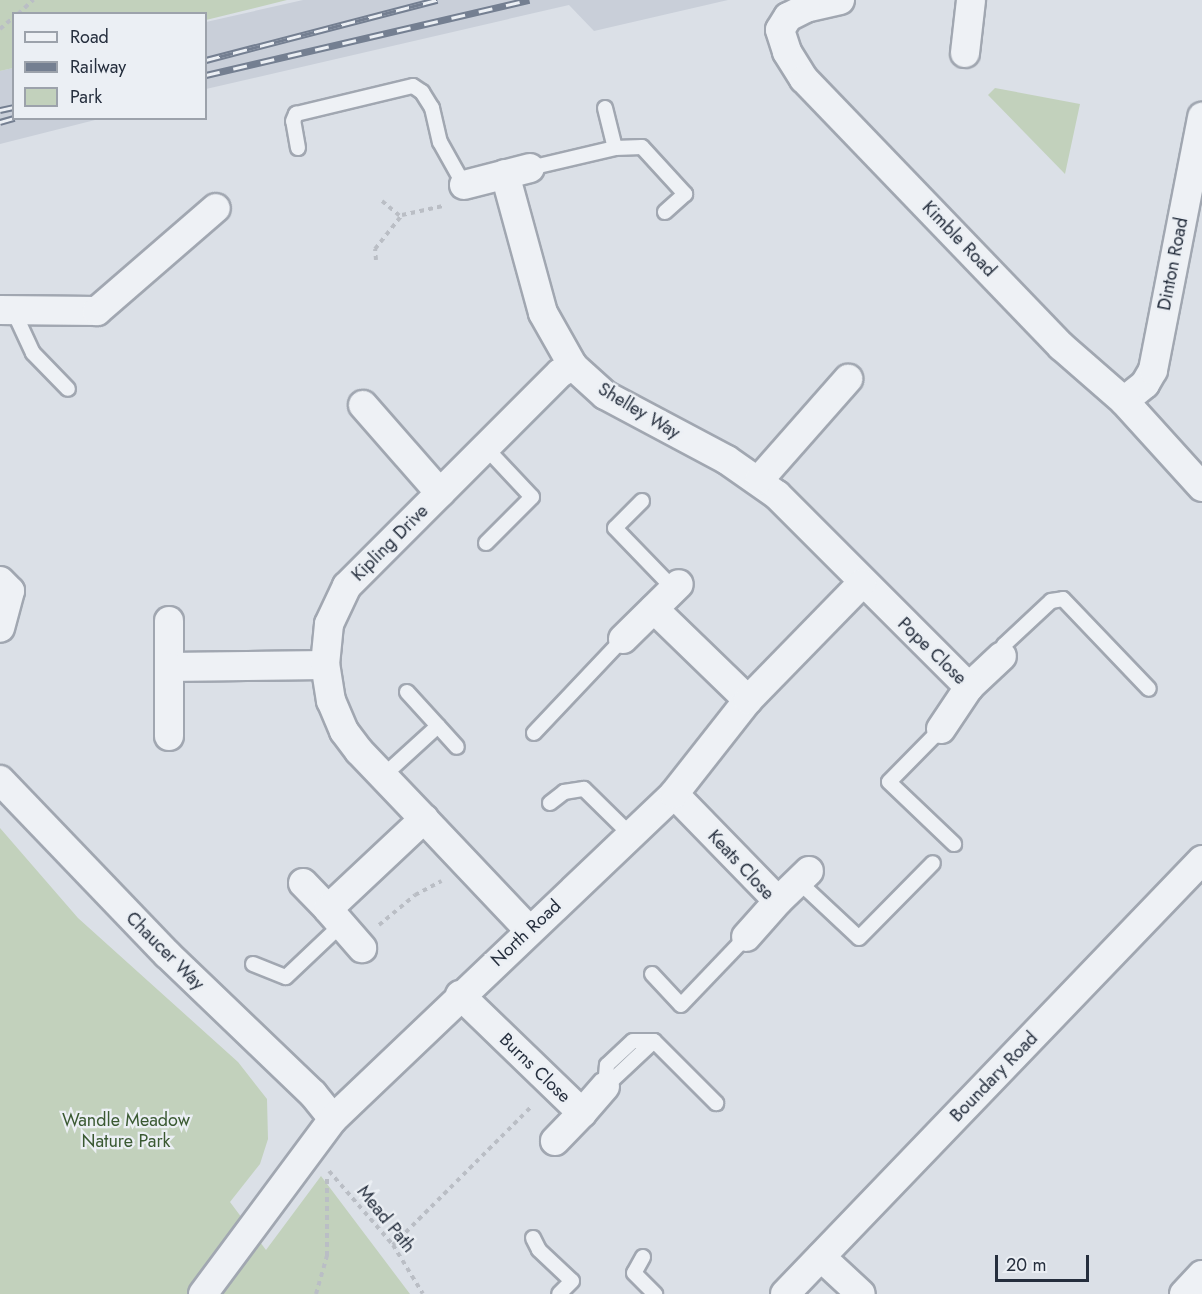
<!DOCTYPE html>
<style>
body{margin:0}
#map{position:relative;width:1202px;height:1294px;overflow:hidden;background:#dbe0e7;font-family:Jost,sans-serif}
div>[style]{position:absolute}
.built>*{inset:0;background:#c9cfd9}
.green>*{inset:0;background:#c2d1bc}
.path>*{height:4px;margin-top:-2px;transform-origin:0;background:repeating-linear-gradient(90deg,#babec5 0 4.5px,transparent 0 9px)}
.roads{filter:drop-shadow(2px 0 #a1a7b1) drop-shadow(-2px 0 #a1a7b1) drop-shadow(0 2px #a1a7b1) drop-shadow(0 -2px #a1a7b1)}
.lane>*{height:14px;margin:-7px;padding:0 7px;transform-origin:7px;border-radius:7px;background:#eef1f5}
.street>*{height:28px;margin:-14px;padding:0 14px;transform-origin:14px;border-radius:14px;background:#eef1f5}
.rail>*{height:7px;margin-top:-3.5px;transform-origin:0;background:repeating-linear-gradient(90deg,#ebeff4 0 14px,#747f91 0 28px);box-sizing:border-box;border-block:2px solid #747f91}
span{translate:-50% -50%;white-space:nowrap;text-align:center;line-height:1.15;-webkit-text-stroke:4.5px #ebeff4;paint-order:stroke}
.street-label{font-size:18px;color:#252e3d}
.park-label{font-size:18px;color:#3a5932}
.legend{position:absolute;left:12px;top:12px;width:195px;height:108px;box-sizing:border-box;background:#ebeff4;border:2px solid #9ca2ab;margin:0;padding:8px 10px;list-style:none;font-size:18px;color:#252e3d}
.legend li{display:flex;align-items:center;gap:12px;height:30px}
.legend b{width:30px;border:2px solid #9ca2ab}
.scale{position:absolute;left:995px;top:1255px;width:94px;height:27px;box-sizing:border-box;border:3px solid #252e3d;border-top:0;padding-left:8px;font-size:18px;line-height:21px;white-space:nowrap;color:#252e3d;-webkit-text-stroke:4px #ebeff4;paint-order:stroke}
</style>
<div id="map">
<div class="built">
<i style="clip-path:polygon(303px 0,728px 0,594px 31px,569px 5px,206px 89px,206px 22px)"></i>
<i style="clip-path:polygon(13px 68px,14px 118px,99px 119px,0 144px,0 71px)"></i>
</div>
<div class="green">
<i style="clip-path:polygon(0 0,287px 0,206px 20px,206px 14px,14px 14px,13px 68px,0 71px)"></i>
<i style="clip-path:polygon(995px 88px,1080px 104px,1065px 174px,988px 95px)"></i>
<i style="clip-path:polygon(0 828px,78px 918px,238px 1062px,267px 1099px,268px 1139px,260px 1164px,230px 1202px,266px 1250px,321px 1176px,410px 1294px,0 1294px)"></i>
</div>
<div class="path">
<i style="left:18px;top:14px;width:21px;rotate:-43deg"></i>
<i style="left:0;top:29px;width:18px;rotate:-41deg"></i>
<i style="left:382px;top:201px;width:25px;rotate:40deg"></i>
<i style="left:376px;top:260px;width:11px;rotate:-95deg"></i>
<i style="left:375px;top:249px;width:43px;rotate:-51.5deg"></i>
<i style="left:402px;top:215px;width:42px;rotate:-12.4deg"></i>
<i style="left:379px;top:925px;width:47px;rotate:-39.8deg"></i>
<i style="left:415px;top:895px;width:30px;rotate:-28deg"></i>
<i style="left:329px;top:1171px;width:98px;rotate:49.1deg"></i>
<i style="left:393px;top:1245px;width:57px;rotate:58.5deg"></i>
<i style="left:393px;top:1245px;width:197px;rotate:-45deg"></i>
<i style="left:316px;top:1294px;width:40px;rotate:-74deg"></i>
<i style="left:327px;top:1256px;width:78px;rotate:-90deg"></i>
</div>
<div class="roads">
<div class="lane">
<i style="left:605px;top:108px;width:41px;rotate:76deg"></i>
<i style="left:298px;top:148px;width:27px;rotate:-100deg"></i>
<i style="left:293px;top:121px;width:8px;rotate:-67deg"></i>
<i style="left:296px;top:114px;width:120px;rotate:-13.5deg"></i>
<i style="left:413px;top:86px;width:11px;rotate:34deg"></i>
<i style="left:422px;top:92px;width:19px;rotate:58deg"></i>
<i style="left:432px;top:108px;width:35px;rotate:77deg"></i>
<i style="left:440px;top:142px;width:49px;rotate:60.8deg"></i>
<i style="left:530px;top:168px;width:87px;rotate:-13.2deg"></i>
<i style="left:615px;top:148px;width:27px;rotate:-2deg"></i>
<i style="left:642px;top:147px;width:64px;rotate:47.5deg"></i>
<i style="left:685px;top:194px;width:27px;rotate:138deg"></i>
<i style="left:13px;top:310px;width:47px;rotate:65.1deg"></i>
<i style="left:33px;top:353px;width:50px;rotate:45.8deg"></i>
<i style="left:486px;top:448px;width:67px;rotate:46.8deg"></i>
<i style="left:532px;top:497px;width:65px;rotate:135deg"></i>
<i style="left:642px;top:501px;width:38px;rotate:135deg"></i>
<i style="left:615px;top:528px;width:85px;rotate:46deg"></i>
<i style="left:1002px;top:656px;width:11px;rotate:-80deg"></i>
<i style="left:1004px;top:645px;width:64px;rotate:-43.1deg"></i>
<i style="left:1051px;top:601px;width:12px;rotate:-9deg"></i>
<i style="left:1063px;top:599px;width:124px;rotate:46.3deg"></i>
<i style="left:438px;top:726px;width:28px;rotate:48deg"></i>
<i style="left:941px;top:729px;width:74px;rotate:134.5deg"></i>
<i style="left:889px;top:782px;width:90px;rotate:43.6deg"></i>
<i style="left:534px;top:733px;width:129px;rotate:-46.6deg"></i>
<i style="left:383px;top:776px;width:74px;rotate:-42.3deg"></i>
<i style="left:438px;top:726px;width:46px;rotate:-132.4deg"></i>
<i style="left:550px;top:803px;width:18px;rotate:-38deg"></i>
<i style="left:564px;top:792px;width:20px;rotate:-9deg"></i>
<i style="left:584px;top:789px;width:67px;rotate:44.4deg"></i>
<i style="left:798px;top:881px;width:83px;rotate:43.1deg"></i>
<i style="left:859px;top:938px;width:105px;rotate:-45.4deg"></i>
<i style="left:253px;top:964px;width:35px;rotate:22deg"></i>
<i style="left:286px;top:977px;width:76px;rotate:-43.4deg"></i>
<i style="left:652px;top:974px;width:42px;rotate:46.9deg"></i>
<i style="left:681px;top:1005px;width:94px;rotate:-46.3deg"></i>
<i style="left:605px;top:1087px;width:22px;rotate:-85deg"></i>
<i style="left:607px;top:1065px;width:35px;rotate:-43deg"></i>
<i style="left:633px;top:1041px;width:21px"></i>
<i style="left:654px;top:1041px;width:88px;rotate:45deg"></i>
<i style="left:605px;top:1087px;width:67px;rotate:-43.2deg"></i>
<i style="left:533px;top:1238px;width:13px;rotate:63deg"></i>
<i style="left:539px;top:1250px;width:45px;rotate:43.2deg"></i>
<i style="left:572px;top:1281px;width:18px;rotate:135deg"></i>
<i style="left:643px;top:1257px;width:18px;rotate:119deg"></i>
<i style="left:634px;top:1273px;width:30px;rotate:45deg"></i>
</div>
<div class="street">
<i style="left:840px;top:0;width:35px;rotate:167deg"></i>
<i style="left:806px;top:8px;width:20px;rotate:153deg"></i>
<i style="left:788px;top:17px;width:15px;rotate:122deg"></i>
<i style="left:780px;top:30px;width:23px;rotate:72deg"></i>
<i style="left:787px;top:52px;width:32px;rotate:58deg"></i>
<i style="left:804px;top:79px;width:371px;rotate:46.1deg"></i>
<i style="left:1061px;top:346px;width:84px;rotate:41.1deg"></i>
<i style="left:1124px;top:401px;width:116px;rotate:47.8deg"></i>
<i style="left:965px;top:53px;width:53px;rotate:-83.5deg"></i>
<i style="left:505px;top:174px;width:144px;rotate:74.7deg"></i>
<i style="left:543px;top:313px;width:61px;rotate:60.5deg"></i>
<i style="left:573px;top:366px;width:43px;rotate:42.2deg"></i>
<i style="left:605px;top:395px;width:138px;rotate:28deg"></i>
<i style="left:727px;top:460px;width:61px;rotate:35deg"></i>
<i style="left:777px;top:495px;width:272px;rotate:45deg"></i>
<i style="left:969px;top:687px;width:45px;rotate:-43.2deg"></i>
<i style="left:464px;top:185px;width:68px;rotate:-14.4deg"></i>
<i style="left:0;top:310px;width:97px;rotate:0.6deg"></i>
<i style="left:97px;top:311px;width:157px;rotate:-40.9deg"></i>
<i style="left:1124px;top:401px;width:27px;rotate:-39deg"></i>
<i style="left:1145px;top:384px;width:16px;rotate:-60deg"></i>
<i style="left:1153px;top:370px;width:258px;rotate:-79deg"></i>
<i style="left:363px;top:405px;width:117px;rotate:48.8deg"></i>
<i style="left:759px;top:480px;width:135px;rotate:-48.6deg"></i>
<i style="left:0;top:581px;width:14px;rotate:45deg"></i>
<i style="left:10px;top:591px;width:38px;rotate:105deg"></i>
<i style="left:654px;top:609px;width:131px;rotate:44.1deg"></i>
<i style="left:169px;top:621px;width:46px;rotate:90deg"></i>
<i style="left:169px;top:667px;width:156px;rotate:-0.7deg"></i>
<i style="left:623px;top:639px;width:78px;rotate:-44.5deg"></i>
<i style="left:169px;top:667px;width:69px;rotate:90deg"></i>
<i style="left:941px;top:729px;width:50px;rotate:-56.3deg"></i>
<i style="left:0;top:780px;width:241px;rotate:46.2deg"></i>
<i style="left:167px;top:954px;width:202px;rotate:43.8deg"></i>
<i style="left:313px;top:1094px;width:32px;rotate:51deg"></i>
<i style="left:674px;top:794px;width:149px;rotate:45.8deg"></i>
<i style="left:778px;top:901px;width:48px;rotate:131.6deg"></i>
<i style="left:424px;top:819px;width:151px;rotate:46.6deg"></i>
<i style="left:303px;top:883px;width:36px;rotate:46deg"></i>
<i style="left:328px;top:909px;width:132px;rotate:-43.2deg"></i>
<i style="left:424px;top:819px;width:94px;rotate:-133.7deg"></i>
<i style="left:359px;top:751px;width:25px;rotate:-127deg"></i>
<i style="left:344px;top:731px;width:33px;rotate:-113deg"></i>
<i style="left:331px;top:701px;width:36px;rotate:-99deg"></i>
<i style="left:325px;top:665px;width:41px;rotate:-84.4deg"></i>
<i style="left:329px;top:624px;width:42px;rotate:-64.7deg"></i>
<i style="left:347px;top:586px;width:301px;rotate:-45deg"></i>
<i style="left:560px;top:373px;width:15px;rotate:-28deg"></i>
<i style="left:778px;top:901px;width:43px;rotate:-44.1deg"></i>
<i style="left:328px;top:909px;width:52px;rotate:48.9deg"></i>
<i style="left:460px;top:995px;width:170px;rotate:44deg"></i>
<i style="left:582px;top:1113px;width:39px;rotate:134deg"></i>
<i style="left:582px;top:1113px;width:35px;rotate:-49deg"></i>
<i style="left:821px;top:1257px;width:54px;rotate:42.8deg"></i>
<i style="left:203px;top:1294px;width:218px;rotate:-53.4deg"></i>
<i style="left:333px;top:1119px;width:471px;rotate:-43.6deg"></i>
<i style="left:674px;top:794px;width:120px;rotate:-51.8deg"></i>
<i style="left:748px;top:700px;width:163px;rotate:-45.7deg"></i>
<i style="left:785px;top:1294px;width:602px;rotate:-46.14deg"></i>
<i style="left:1184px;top:1294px;width:26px;rotate:-47deg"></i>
</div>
</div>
<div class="rail">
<i style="left:206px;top:60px;width:239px;rotate:-14.6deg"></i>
<i style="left:206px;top:75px;width:332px;rotate:-13.1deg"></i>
<i style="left:0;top:110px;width:14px;rotate:-12deg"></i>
<i style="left:0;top:122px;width:15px;rotate:-16deg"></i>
</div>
<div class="street-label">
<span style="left:959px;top:239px;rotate:46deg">Kimble Road</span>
<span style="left:1173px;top:264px;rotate:-79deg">Dinton Road</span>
<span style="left:639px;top:411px;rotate:31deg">Shelley Way</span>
<span style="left:390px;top:543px;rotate:-45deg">Kipling Drive</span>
<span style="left:932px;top:651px;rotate:44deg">Pope Close</span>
<span style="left:741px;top:865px;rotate:47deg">Keats Close</span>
<span style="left:526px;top:933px;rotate:-43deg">North Road</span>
<span style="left:165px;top:951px;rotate:45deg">Chaucer Way</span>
<span style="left:535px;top:1068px;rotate:44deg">Burns Close</span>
<span style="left:994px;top:1077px;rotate:-46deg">Boundary Road</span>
<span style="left:386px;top:1219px;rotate:51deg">Mead Path</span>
</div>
<div class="park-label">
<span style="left:126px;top:1131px">Wandle Meadow<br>Nature Park</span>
</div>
<ul class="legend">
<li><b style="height:8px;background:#eef1f5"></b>Road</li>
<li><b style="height:8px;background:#747f91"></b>Railway</li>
<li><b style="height:16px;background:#c2d1bc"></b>Park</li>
</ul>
<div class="scale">20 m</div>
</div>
